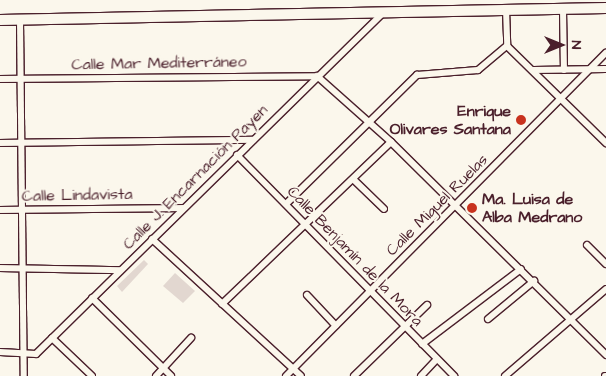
<!DOCTYPE html>
<meta charset="utf-8">
<style>
body{margin:0}
#map{position:relative;width:606px;height:376px;overflow:hidden;background:#fbf7ec;font-family:"Architects Daughter",sans-serif}
div>[style]{position:absolute}
.green>*{inset:0;background:#e2d7d0}
.roads{filter:drop-shadow(1px 0 #4a1f2b) drop-shadow(-1px 0 #4a1f2b) drop-shadow(0 1px #4a1f2b) drop-shadow(0 -1px #4a1f2b)}
.street>*{height:6px;margin:-3px;padding:0 3px;transform-origin:3px;border-radius:3px;background:#fbf7ec}
.primary>*{height:10px;margin:-5px;padding:0 5px;transform-origin:5px;border-radius:5px;background:#fbf7ec}
.dots>*{width:14px;height:14px;translate:-50% -50%;box-sizing:border-box;border:2px solid #fbf7ec;border-radius:50%}
span{translate:-50% -50%;white-space:nowrap;text-align:center;line-height:1.15;-webkit-text-stroke:4px #fbf7ec;paint-order:stroke}
.street-label{font-size:16px;color:#4a1f2b}
.poi-label{font-size:16px;color:#4a1f2b;font-weight:700}
.right{translate:-100% -50%;text-align:right}
.left{translate:0 -50%;text-align:left}
.north{position:absolute;left:536px;top:20px;width:50px;height:50px;-webkit-text-stroke:4px #fbf7ec;paint-order:stroke;rotate:90deg;font-size:14px;font-weight:700;line-height:20px;text-align:center;color:#4a1f2b}
.north::after{content:'';display:block;margin:auto;width:18px;height:22px;background:#4a1f2b;clip-path:polygon(50% 0,100% 100%,50% 72%,0 100%)}
</style>
<div id="map">
<div class="green">
<i style="clip-path:polygon(144px 260px,148px 264px,122px 292px,117px 286px)"></i>
<i style="clip-path:polygon(175px 273px,195px 291px,183px 303px,163px 286px)"></i>
</div>
<div class="roads">
<div class="street">
<i style="left:506px;top:9px;width:37px;rotate:88deg"></i>
<i style="left:507px;top:46px;width:139px;rotate:44.4deg"></i>
<i style="left:563px;top:9px;width:61px;rotate:89.1deg"></i>
<i style="left:20px;top:20px;width:356px;rotate:89.4deg"></i>
<i style="left:533px;top:70px;width:73px;rotate:-0.8deg"></i>
<i style="left:0;top:79px;width:317px;rotate:-0.5deg"></i>
<i style="left:317px;top:76px;width:99px;rotate:41.7deg"></i>
<i style="left:391px;top:142px;width:303px;rotate:44.7deg"></i>
<i style="left:0;top:143px;width:253px;rotate:-0.7deg"></i>
<i style="left:237px;top:155px;width:310px;rotate:45.5deg"></i>
<i style="left:353px;top:179px;width:43px;rotate:44.1deg"></i>
<i style="left:286px;top:204px;width:184px;rotate:-44.6deg"></i>
<i style="left:417px;top:75px;width:61px;rotate:-4.7deg"></i>
<i style="left:478px;top:70px;width:38px;rotate:-40deg"></i>
<i style="left:0;top:210px;width:183px;rotate:-0.6deg"></i>
<i style="left:152px;top:239px;width:202px;rotate:42.6deg"></i>
<i style="left:587px;top:245px;width:27px;rotate:45deg"></i>
<i style="left:0;top:268px;width:120px;rotate:1deg"></i>
<i style="left:307px;top:295px;width:42px;rotate:46.9deg"></i>
<i style="left:92px;top:298px;width:111px;rotate:44.6deg"></i>
<i style="left:222px;top:304px;width:234px;rotate:-43.8deg"></i>
<i style="left:488px;top:319px;width:60px;rotate:-39.6deg"></i>
<i style="left:52px;top:338px;width:55px;rotate:43.5deg"></i>
<i style="left:422px;top:344px;width:124px;rotate:-37.1deg"></i>
<i style="left:0;top:352px;width:36px;rotate:3deg"></i>
<i style="left:36px;top:354px;width:487px;rotate:-44.5deg"></i>
<i style="left:156px;top:376px;width:52px;rotate:-47.4deg"></i>
<i style="left:286px;top:376px;width:455px;rotate:-45.3deg"></i>
<i style="left:354px;top:376px;width:102px;rotate:-44.2deg"></i>
<i style="left:421px;top:376px;width:23px;rotate:-47deg"></i>
<i style="left:505px;top:376px;width:133px;rotate:-40.7deg"></i>
<i style="left:605px;top:376px;width:1px"></i>
</div>
<div class="primary">
<i style="left:0;top:20px;width:606px;rotate:-1.13deg"></i>
</div>
</div>
<div class="dots">
<i style="left:521px;top:120px;background:#c8321e"></i>
<i style="left:472px;top:208px;background:#c8321e"></i>
</div>
<div class="street-label">
<span style="left:159px;top:63px;rotate:-1deg">Calle Mar Mediterráneo</span>
<span style="left:195px;top:177px;rotate:-45deg">Calle J. Encarnación Payen</span>
<span style="left:77px;top:195px;rotate:-1deg">Calle Lindavista</span>
<span style="left:437px;top:205px;rotate:-45deg">Calle Miguel Ruelas</span>
<span style="left:355px;top:256px;rotate:46deg">Calle Benjamín de la Mora</span>
</div>
<div class="poi-label">
<span class="right" style="left:511px;top:120px">Enrique<br>Olivares Santana</span>
<span class="left" style="left:482px;top:208px">Ma. Luisa de<br>Alba Medrano</span>
</div>
<div class="north">N</div>
</div>
